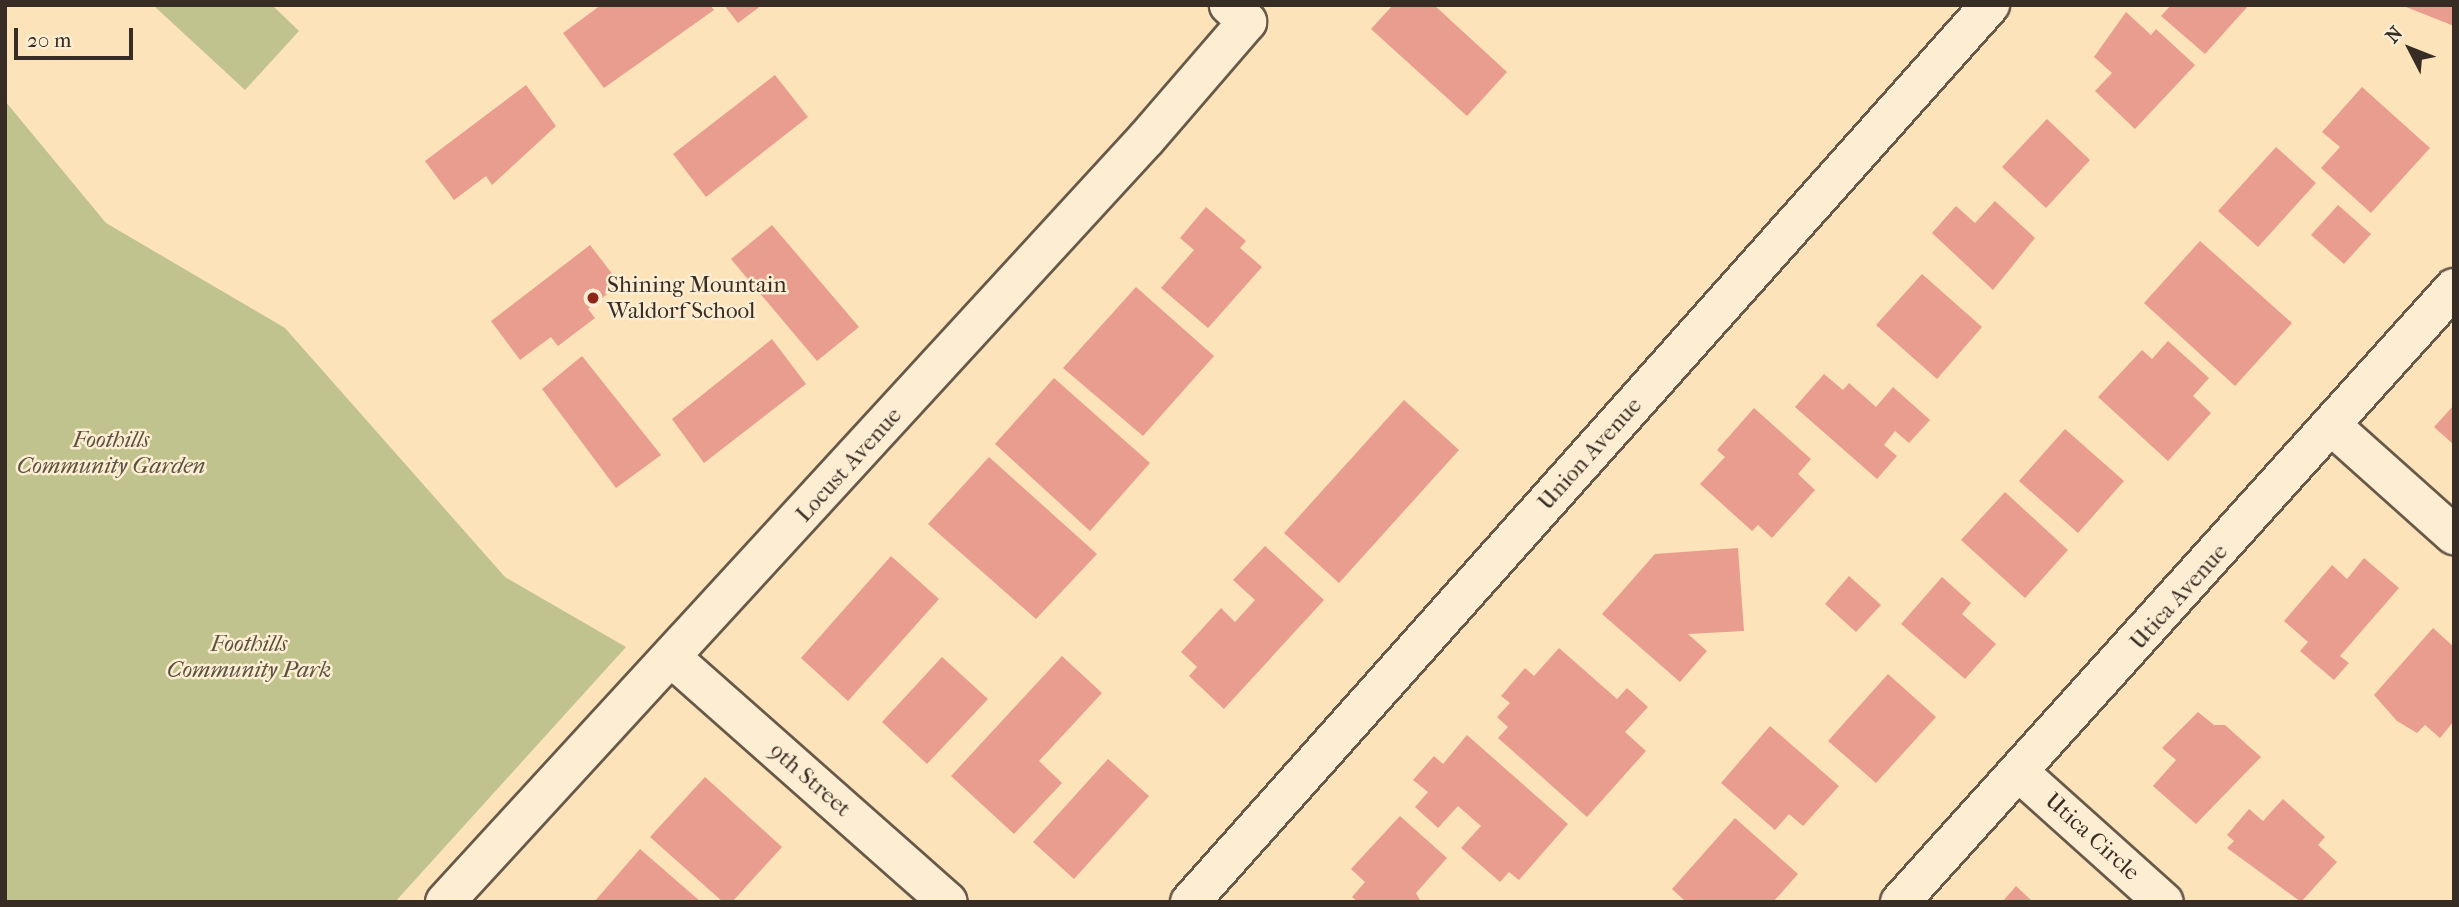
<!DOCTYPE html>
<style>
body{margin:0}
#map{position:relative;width:2459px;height:907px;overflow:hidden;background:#fce3ba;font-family:"IM FELL French Canon",serif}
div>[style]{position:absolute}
.green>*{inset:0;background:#c1c38f}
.building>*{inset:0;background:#e99d8f}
.roads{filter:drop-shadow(2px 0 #685a4a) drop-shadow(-2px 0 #685a4a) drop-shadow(0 2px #685a4a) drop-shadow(0 -2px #685a4a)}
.street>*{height:38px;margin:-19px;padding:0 19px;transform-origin:19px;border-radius:19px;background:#fdedd2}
.dots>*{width:19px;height:19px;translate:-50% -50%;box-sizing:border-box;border:4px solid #fdedd2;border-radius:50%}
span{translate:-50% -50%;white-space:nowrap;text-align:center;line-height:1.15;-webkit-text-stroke:5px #fdedd2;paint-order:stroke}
.poi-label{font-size:23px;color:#372d25}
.left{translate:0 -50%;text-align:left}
.park-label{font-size:23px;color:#5a5240;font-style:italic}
.street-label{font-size:23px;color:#372d25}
.frame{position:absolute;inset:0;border:7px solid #372d25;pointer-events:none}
.north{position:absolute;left:2375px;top:14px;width:70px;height:70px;-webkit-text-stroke:5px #fdedd2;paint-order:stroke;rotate:312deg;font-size:19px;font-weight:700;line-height:28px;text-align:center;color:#372d25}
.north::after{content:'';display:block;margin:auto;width:24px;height:32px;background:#372d25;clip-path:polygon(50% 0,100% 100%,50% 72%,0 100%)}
.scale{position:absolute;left:14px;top:28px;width:119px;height:32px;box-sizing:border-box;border:4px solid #372d25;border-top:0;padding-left:9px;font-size:21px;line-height:24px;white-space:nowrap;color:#372d25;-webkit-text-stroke:5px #fdedd2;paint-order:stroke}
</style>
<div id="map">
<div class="green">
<i style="clip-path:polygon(153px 5px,272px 5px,299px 31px,245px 90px)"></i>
<i style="clip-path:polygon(5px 101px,106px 223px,285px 328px,505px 577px,626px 647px,395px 902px,5px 902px)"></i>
</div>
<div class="building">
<i style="clip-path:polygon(601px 5px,710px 5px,714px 10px,604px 88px,563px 33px)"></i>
<i style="clip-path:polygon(724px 5px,762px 5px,738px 23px)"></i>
<i style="clip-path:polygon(1393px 5px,1434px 5px,1507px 72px,1467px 116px,1371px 29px)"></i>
<i style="clip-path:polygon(2171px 5px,2249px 5px,2205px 54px,2161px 16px)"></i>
<i style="clip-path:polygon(2401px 5px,2454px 5px,2454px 26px)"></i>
<i style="clip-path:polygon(2126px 12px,2151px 35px,2156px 29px,2195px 65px,2135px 129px,2095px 91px,2112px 73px,2094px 57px)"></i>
<i style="clip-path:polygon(775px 75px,808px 117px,706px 197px,673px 154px)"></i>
<i style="clip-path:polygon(526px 85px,556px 126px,492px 185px,486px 176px,454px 200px,425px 161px)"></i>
<i style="clip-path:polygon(2362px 87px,2430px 148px,2371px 213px,2321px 168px,2340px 147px,2322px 132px)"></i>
<i style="clip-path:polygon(2047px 119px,2090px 160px,2046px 208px,2002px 167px)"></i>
<i style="clip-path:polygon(2276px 147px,2316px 183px,2258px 247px,2218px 211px)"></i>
<i style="clip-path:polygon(1995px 201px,2035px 238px,1993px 290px,1932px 233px,1956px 206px,1975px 223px)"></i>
<i style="clip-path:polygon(2338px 205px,2371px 234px,2344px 264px,2311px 235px)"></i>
<i style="clip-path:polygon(1206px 207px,1246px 241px,1240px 248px,1262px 267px,1208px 328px,1161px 288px,1194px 250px,1180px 238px)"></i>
<i style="clip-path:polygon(772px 225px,859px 327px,817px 361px,731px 259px)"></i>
<i style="clip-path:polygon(2200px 241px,2292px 323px,2235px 386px,2144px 303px)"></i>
<i style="clip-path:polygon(590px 245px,620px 284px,588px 309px,595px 318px,558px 346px,551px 337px,520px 360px,491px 321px)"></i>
<i style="clip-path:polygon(1922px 274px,1982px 327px,1937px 379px,1876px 325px)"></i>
<i style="clip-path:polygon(1136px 287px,1214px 356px,1143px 436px,1063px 368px)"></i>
<i style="clip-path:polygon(772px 339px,806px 384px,704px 463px,672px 419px)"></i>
<i style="clip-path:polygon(2168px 341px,2209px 378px,2193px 396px,2211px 413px,2168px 461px,2098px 397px,2142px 350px,2152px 359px)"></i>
<i style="clip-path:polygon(582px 356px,661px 455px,616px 488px,542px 389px)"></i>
<i style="clip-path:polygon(1824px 374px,1843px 390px,1849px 383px,1876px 407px,1893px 387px,1930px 420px,1909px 443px,1895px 431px,1884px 445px,1897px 456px,1877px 479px,1795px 407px)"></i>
<i style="clip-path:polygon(1054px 378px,1150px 463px,1090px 531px,995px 444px)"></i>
<i style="clip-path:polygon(1404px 400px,1459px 450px,1339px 583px,1284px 533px)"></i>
<i style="clip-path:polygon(2454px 405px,2454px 445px,2434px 427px)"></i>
<i style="clip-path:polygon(1754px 408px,1811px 459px,1798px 474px,1815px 490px,1772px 538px,1758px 525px,1752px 531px,1700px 484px,1725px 457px,1717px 450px)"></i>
<i style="clip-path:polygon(2065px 429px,2124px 481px,2078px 533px,2019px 481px)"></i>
<i style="clip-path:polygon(989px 457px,1097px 554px,1036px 619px,928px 524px)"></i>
<i style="clip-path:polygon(2005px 492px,2068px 550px,2025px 598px,1961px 540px)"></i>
<i style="clip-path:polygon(1265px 546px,1324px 600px,1224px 709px,1189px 676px,1197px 667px,1181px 652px,1221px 608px,1235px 622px,1255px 600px,1233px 580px)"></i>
<i style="clip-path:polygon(1738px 548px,1744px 631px,1688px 634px,1707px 651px,1680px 682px,1602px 614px,1655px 554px)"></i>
<i style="clip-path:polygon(891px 556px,939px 599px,848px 701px,801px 658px)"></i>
<i style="clip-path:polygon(2364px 558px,2399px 588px,2340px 656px,2349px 663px,2334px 680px,2300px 651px,2308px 642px,2284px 621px,2332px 565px,2347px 579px)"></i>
<i style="clip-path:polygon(1849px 576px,1881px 605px,1856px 632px,1825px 604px)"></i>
<i style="clip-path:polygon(1942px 577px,1971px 603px,1962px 614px,1996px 644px,1965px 679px,1901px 624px)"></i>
<i style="clip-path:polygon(2433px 628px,2454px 647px,2454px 721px,2440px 738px,2425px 725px,2417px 733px,2397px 721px,2374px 695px)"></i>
<i style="clip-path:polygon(1559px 648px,1617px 699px,1627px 688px,1648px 707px,1625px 732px,1646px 751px,1587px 817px,1498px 738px,1508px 727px,1497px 717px,1510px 703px,1501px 696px,1525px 668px,1534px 676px)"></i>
<i style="clip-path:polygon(1062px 656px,1102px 693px,1039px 761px,1062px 783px,1014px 834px,951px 776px)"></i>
<i style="clip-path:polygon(942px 657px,988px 699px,927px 764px,882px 722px)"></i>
<i style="clip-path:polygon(1888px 674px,1936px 717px,1876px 783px,1828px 741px)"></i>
<i style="clip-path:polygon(2198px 712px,2214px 725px,2225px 725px,2261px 757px,2196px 824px,2153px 786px,2176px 760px,2162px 748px)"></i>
<i style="clip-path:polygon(1770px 726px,1839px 786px,1803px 826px,1789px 814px,1775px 830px,1721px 783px)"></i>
<i style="clip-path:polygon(1467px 735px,1568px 824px,1519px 880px,1509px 872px,1500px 882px,1461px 848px,1481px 826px,1458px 806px,1438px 828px,1415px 807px,1428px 792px,1413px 780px,1434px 756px,1443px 764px)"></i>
<i style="clip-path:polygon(1108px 759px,1149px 796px,1074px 879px,1033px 842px)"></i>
<i style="clip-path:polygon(705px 777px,782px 847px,732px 902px,723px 902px,650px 837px)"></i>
<i style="clip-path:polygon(2283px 799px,2325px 837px,2318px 845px,2337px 862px,2301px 902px,2227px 848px,2234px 841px,2227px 835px,2249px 809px,2263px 821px)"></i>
<i style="clip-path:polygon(1400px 816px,1447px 858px,1416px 893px,1421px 902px,1358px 902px,1352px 897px,1365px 882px,1351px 869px)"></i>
<i style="clip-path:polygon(1735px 818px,1798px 874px,1773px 902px,1686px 902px,1672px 889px)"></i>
<i style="clip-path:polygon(640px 849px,701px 902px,594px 902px)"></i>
<i style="clip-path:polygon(2016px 886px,2033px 902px,2002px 902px)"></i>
</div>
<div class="roads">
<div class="street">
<i style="left:2332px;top:426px;width:164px;rotate:41.8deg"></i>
<i style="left:672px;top:658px;width:368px;rotate:41.5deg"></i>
<i style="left:2020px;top:773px;width:193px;rotate:41.9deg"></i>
<i style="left:445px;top:902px;width:1036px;rotate:-47.43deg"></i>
<i style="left:1146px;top:139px;width:155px;rotate:-49.2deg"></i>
<i style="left:1247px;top:22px;width:25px;rotate:-137deg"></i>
<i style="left:1190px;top:902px;width:1202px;rotate:-48.27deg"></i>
<i style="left:1900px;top:902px;width:827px;rotate:-47.94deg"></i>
</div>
</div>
<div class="dots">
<i style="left:593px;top:298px;background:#8f2418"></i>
</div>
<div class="poi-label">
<span class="left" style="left:607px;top:298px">Shining Mountain<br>Waldorf School</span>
</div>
<div class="park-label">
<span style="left:111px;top:453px">Foothills<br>Community Garden</span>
<span style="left:249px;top:657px">Foothills<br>Community Park</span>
</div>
<div class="street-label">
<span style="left:1590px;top:454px;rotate:-48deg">Union Avenue</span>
<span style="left:849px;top:465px;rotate:-48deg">Locust Avenue</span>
<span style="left:2179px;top:597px;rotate:-48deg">Utica Avenue</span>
<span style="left:810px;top:780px;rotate:41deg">9th Street</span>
<span style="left:2092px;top:837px;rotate:42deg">Utica Circle</span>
</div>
<div class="frame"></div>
<div class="north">N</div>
<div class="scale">20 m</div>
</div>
